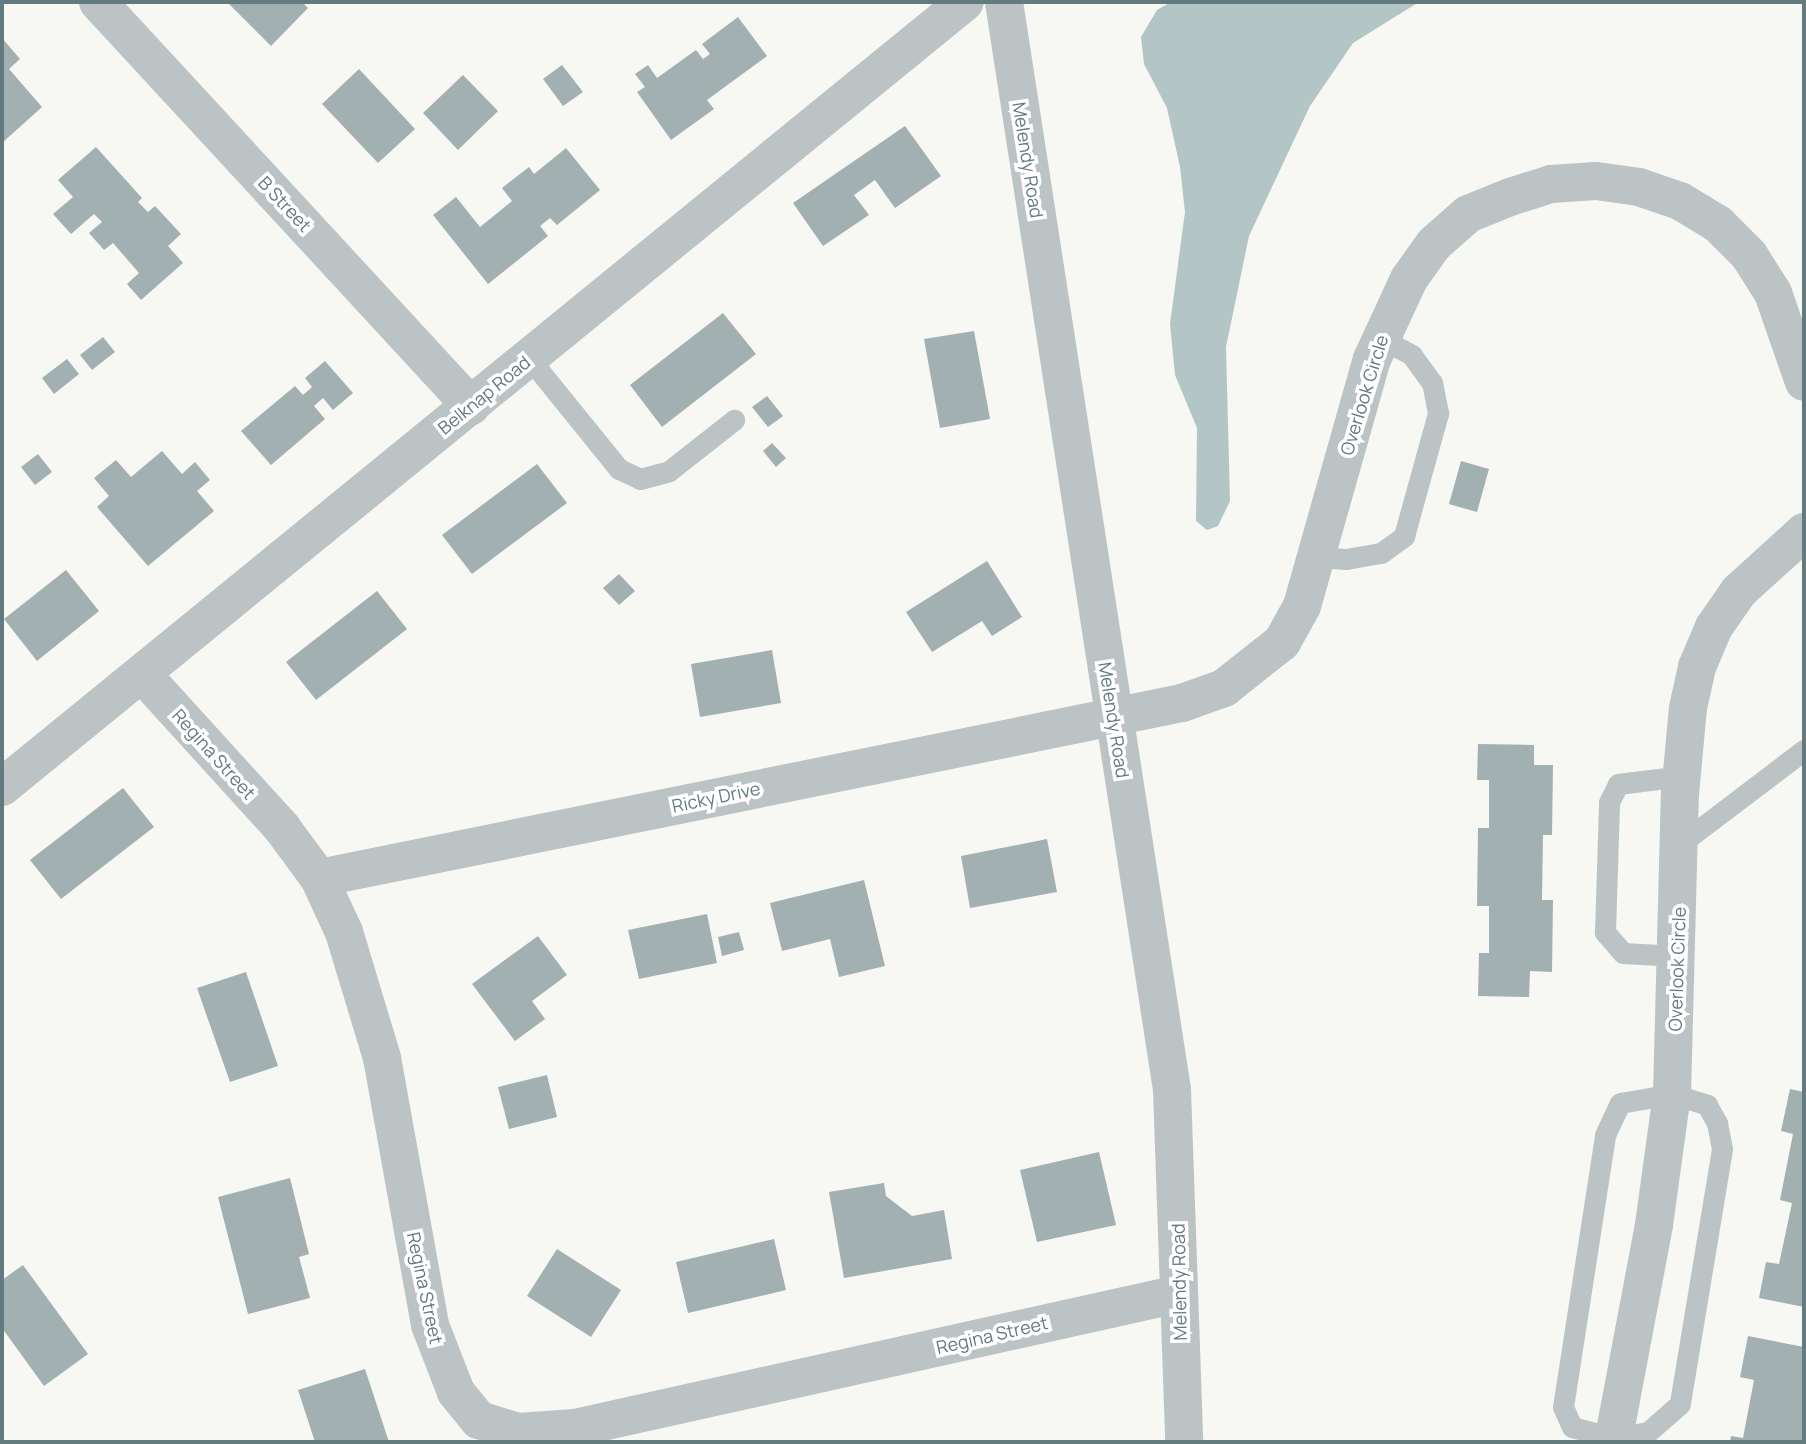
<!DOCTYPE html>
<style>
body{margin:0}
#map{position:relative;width:1806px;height:1444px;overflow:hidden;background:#f7f7f4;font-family:Manrope,sans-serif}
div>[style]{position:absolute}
.water>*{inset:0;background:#b3c5c5}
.building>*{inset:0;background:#a3b0b2}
.service>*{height:21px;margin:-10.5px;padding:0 10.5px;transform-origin:10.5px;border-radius:10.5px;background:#bcc3c5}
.minor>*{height:38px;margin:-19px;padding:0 19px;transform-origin:19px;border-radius:19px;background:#bcc3c5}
.tertiary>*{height:38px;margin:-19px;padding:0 19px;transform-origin:19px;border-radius:19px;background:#bcc3c5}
span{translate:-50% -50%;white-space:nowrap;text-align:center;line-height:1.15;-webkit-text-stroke:7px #fff;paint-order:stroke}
.street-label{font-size:18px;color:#637a7f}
.frame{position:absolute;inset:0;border:4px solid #637a7f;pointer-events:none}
</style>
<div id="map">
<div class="water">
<i style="clip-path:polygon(1171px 2px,1419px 2px,1353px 43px,1310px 106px,1249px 236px,1226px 347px,1230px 501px,1218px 526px,1207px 530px,1196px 521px,1197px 428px,1175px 375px,1170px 324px,1185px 212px,1180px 167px,1167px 108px,1144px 64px,1141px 37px,1157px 10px)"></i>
</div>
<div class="building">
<i style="clip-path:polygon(227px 2px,302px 2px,308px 8px,271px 46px)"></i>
<i style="clip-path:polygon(738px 17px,767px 56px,707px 100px,714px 109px,671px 140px,637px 92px,645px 87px,635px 74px,648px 65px,657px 78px,696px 50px,703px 59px,710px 54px,702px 44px)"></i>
<i style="clip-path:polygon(2px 38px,20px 59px,9px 69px,42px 107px,2px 143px)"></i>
<i style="clip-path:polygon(562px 65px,583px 92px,563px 106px,543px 79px)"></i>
<i style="clip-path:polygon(359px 69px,415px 129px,378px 163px,322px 104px)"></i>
<i style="clip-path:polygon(463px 75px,498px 111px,458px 150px,423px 113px)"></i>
<i style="clip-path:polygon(905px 126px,941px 176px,895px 208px,875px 180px,854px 195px,869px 215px,823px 246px,793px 203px)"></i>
<i style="clip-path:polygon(96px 147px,142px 198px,138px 202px,148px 212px,155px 206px,181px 234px,168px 246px,183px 263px,141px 300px,127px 284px,139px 273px,113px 243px,104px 250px,89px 233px,102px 222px,94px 214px,71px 234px,53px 214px,73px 197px,58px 180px)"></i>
<i style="clip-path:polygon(566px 148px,600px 190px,557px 225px,550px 218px,540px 226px,548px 236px,488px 284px,433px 215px,456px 197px,480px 227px,512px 201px,502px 188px,529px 167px,534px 174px)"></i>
<i style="clip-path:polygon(723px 313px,756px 354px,662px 427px,630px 385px)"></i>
<i style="clip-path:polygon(974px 331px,990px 419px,940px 428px,924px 339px)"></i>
<i style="clip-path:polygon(103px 337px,115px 352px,92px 370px,80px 355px)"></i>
<i style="clip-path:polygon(67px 359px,79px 374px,54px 394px,42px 378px)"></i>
<i style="clip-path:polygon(325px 361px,353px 393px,333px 410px,323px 398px,314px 406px,325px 419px,271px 465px,241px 431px,295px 386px,303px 395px,312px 387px,305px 378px)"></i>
<i style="clip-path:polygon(767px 396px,783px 416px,768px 427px,752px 407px)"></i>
<i style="clip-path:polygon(772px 443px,786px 458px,776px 467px,763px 451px)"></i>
<i style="clip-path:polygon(162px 451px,182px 474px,195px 462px,210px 480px,197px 491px,214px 511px,148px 566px,97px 507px,109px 496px,94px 478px,116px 460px,131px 477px)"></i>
<i style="clip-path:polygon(38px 454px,52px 472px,35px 485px,21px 467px)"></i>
<i style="clip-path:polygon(1461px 461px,1489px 469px,1477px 512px,1449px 504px)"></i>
<i style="clip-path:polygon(537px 464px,567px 503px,472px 574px,442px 535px)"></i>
<i style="clip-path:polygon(987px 561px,1022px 617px,992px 636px,982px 621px,932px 652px,906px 612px)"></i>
<i style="clip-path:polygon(66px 570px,99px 611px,37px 661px,4px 619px)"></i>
<i style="clip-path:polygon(619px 574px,635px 591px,619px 605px,603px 588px)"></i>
<i style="clip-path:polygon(377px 591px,407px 629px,316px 700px,286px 662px)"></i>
<i style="clip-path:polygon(772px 650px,781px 703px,700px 717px,691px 664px)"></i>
<i style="clip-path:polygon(1478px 744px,1534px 745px,1534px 765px,1553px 765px,1552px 835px,1543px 835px,1542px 900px,1553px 900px,1552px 972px,1530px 971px,1529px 997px,1478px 996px,1479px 953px,1489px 953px,1489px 906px,1477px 906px,1478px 828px,1489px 828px,1489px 780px,1477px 780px)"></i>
<i style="clip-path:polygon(123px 788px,154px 827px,61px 899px,30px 860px)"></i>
<i style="clip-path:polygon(1047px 839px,1057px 892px,970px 908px,961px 856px)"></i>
<i style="clip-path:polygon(864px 880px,885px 966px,839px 977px,830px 939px,782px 951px,770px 903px)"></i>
<i style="clip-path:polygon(707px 914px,717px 963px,639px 979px,628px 930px)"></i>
<i style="clip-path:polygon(739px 932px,744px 950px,722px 956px,718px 937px)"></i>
<i style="clip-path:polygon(538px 936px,567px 975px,532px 1001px,545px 1019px,515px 1041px,472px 984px)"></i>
<i style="clip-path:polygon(246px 972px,278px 1066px,230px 1082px,197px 988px)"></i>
<i style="clip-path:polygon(547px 1075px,557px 1117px,509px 1129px,498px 1087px)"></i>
<i style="clip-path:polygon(1790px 1089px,1804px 1092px,1804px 1307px,1759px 1298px,1766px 1262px,1779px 1264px,1792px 1203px,1780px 1200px,1793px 1134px,1781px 1131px)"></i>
<i style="clip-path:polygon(1099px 1152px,1116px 1225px,1037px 1242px,1020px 1170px)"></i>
<i style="clip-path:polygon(290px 1178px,309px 1254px,299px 1257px,310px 1298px,248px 1314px,218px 1197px)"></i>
<i style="clip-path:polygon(884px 1183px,886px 1196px,912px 1216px,944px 1210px,952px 1259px,844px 1278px,829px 1192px)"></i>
<i style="clip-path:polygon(774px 1239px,786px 1290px,688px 1313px,676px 1262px)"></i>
<i style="clip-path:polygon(557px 1249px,621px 1290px,591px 1337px,527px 1296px)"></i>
<i style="clip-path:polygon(23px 1265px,88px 1354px,44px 1386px,2px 1328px,2px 1280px)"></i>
<i style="clip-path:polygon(1748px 1336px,1804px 1347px,1804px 1442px,1730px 1442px,1731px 1436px,1743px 1438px,1754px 1380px,1740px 1377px)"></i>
<i style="clip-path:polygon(365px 1369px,389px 1442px,315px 1442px,298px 1390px)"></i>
</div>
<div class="service">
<i style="left:529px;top:358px;width:143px;rotate:51deg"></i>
<i style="left:619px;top:469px;width:23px;rotate:25deg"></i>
<i style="left:640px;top:479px;width:30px;rotate:-15deg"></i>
<i style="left:669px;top:471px;width:83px;rotate:-38.1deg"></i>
<i style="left:1317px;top:557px;width:29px;rotate:4deg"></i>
<i style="left:1346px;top:559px;width:36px;rotate:-10deg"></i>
<i style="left:1381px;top:553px;width:29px;rotate:-36deg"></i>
<i style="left:1404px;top:536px;width:128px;rotate:-74.5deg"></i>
<i style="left:1438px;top:413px;width:31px;rotate:-101deg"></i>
<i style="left:1432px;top:383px;width:34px;rotate:-126deg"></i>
<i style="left:1412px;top:355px;width:36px;rotate:-152deg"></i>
<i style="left:1680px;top:844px;width:156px;rotate:-37.2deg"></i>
<i style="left:1678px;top:956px;width:55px;rotate:-176.9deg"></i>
<i style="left:1623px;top:953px;width:28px;rotate:-131deg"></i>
<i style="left:1605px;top:932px;width:130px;rotate:-88.2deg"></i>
<i style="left:1609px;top:802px;width:20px;rotate:-63deg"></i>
<i style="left:1618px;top:784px;width:64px;rotate:-7.1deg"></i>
<i style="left:1672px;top:1094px;width:37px;rotate:17deg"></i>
<i style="left:1707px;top:1105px;width:21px;rotate:61deg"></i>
<i style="left:1717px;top:1123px;width:26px;rotate:79deg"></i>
<i style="left:1722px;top:1149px;width:258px;rotate:99.4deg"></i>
<i style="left:1680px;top:1404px;width:43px;rotate:138.8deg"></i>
<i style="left:1648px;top:1432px;width:36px;rotate:170deg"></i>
<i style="left:1613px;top:1438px;width:42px;rotate:-165deg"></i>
<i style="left:1572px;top:1427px;width:22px;rotate:-114deg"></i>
<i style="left:1563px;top:1407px;width:275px;rotate:-81.2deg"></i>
<i style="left:1605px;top:1135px;width:35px;rotate:-65deg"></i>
<i style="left:1620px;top:1103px;width:53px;rotate:-9.8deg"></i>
</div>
<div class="minor">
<i style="left:98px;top:2px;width:550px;rotate:47.28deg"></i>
<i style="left:143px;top:675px;width:207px;rotate:47.7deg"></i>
<i style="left:282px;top:828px;width:62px;rotate:53.5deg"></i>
<i style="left:319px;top:878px;width:60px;rotate:65.2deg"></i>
<i style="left:344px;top:932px;width:132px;rotate:73.2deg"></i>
<i style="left:382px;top:1058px;width:271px;rotate:79.8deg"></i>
<i style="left:430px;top:1325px;width:72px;rotate:68.8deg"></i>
<i style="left:456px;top:1392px;width:36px;rotate:51deg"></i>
<i style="left:479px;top:1420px;width:41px;rotate:17.1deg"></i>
<i style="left:518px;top:1432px;width:57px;rotate:-4deg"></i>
<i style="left:575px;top:1428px;width:618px;rotate:-12.53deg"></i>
<i style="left:319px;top:878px;width:881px;rotate:-11.46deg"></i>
<i style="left:1182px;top:703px;width:45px;rotate:-19.7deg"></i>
<i style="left:1224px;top:688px;width:74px;rotate:-38.4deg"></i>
<i style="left:1282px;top:642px;width:41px;rotate:-60.9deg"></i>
<i style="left:1302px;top:606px;width:257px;rotate:-74.2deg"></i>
<i style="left:1372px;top:359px;width:88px;rotate:-65.2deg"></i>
<i style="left:1409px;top:279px;width:43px;rotate:-54.5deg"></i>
<i style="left:1434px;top:244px;width:45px;rotate:-41.4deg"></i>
<i style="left:1468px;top:214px;width:45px;rotate:-22deg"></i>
<i style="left:1510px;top:197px;width:43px;rotate:-17.6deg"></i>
<i style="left:1551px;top:184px;width:45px;rotate:-3.8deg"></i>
<i style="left:1596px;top:181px;width:43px;rotate:7.9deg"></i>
<i style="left:1639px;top:187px;width:43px;rotate:18.9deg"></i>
<i style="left:1680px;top:201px;width:44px;rotate:31.2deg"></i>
<i style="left:1718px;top:224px;width:44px;rotate:45deg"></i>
<i style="left:1749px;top:255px;width:45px;rotate:57.7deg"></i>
<i style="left:1773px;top:293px;width:94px;rotate:70.8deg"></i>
<i style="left:1613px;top:1442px;width:221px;rotate:-79.3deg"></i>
<i style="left:1654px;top:1225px;width:132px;rotate:-82.2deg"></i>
<i style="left:1672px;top:1094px;width:300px;rotate:-88.5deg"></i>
<i style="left:1680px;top:794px;width:86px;rotate:-84.7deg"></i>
<i style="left:1688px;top:708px;width:42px;rotate:-77.6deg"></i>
<i style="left:1697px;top:667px;width:43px;rotate:-67deg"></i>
<i style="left:1714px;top:627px;width:44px;rotate:-55.2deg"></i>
<i style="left:1739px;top:591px;width:88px;rotate:-42.2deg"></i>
</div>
<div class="tertiary">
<i style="left:1004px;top:2px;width:1101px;rotate:81.22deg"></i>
<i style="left:1172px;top:1090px;width:352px;rotate:88deg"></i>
<i style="left:2px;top:787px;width:1242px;rotate:-39.19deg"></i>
</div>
<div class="street-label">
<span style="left:1028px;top:160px;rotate:81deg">Melendy Road</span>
<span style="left:285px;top:204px;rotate:47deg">B Street</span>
<span style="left:484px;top:395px;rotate:-39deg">Belknap Road</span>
<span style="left:1364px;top:395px;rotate:-73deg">Overlook Circle</span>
<span style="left:1114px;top:720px;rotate:81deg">Melendy Road</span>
<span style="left:214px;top:754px;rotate:48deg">Regina Street</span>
<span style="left:716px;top:797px;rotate:-12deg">Ricky Drive</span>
<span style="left:1677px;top:969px;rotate:-88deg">Overlook Circle</span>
<span style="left:1179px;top:1282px;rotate:-91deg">Melendy Road</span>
<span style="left:425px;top:1288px;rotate:78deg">Regina Street</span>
<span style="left:992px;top:1335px;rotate:-13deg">Regina Street</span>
</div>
<div class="frame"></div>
</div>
